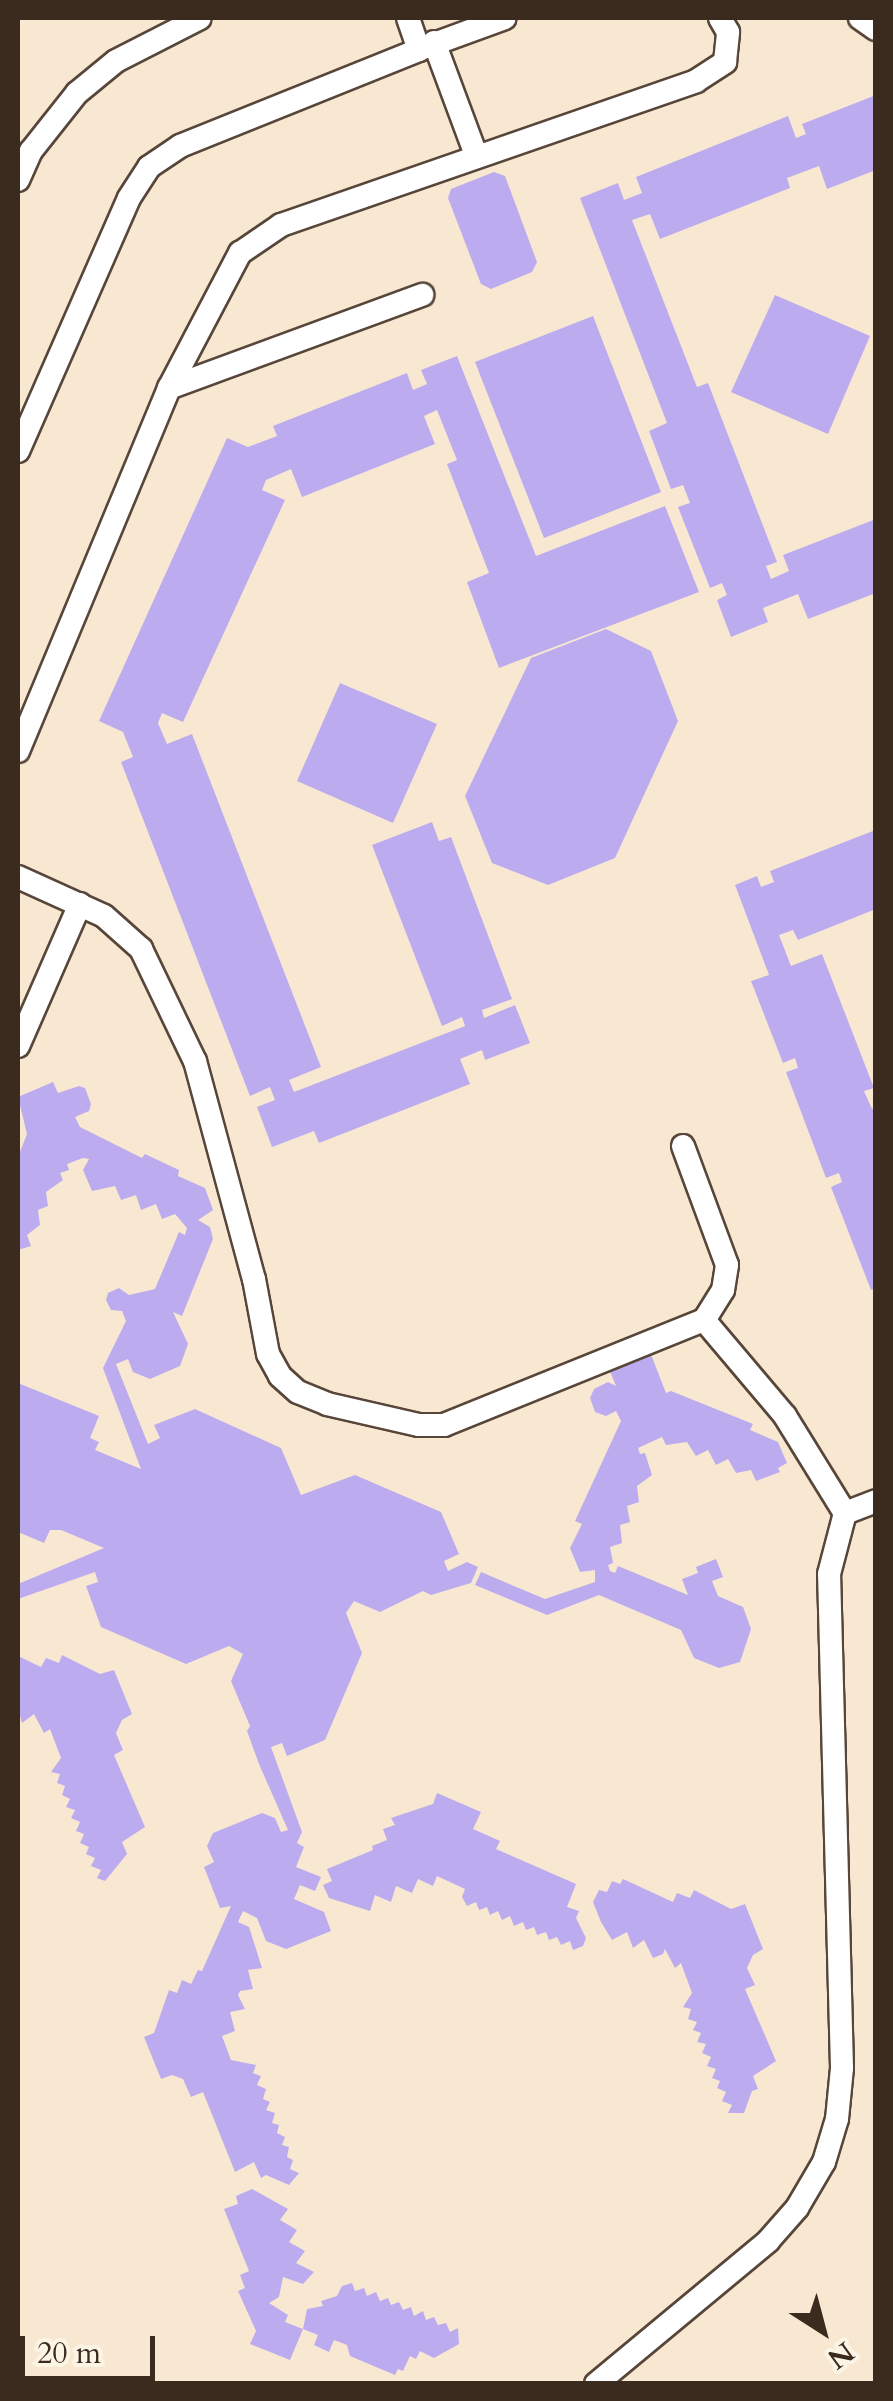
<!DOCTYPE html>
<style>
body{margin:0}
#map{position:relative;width:893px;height:2401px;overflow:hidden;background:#f8e8d2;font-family:Cardo,serif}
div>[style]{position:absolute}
.building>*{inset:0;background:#bcacef}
.roads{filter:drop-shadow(2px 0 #574639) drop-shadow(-2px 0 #574639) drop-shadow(0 2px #574639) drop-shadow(0 -2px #574639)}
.lane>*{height:22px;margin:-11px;padding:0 11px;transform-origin:11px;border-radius:11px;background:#fff}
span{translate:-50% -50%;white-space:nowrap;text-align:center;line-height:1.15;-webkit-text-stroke:8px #fcf5e5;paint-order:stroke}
.frame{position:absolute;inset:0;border:20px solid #3b2a1e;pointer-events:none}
.north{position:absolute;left:773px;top:2281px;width:100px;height:100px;-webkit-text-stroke:8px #fcf5e5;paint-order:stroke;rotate:144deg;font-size:28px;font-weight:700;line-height:40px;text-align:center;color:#3b2a1e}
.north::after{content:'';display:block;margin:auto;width:35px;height:45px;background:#3b2a1e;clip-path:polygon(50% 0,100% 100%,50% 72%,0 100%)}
.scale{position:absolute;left:20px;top:2336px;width:135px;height:45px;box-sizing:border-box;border:5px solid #3b2a1e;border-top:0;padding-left:12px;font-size:30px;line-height:35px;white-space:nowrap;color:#3b2a1e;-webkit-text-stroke:8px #fcf5e5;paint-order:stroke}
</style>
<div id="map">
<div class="building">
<i style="clip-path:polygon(876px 95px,876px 170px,827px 189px,819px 166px,787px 178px,790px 188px,660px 239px,650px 214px,632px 220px,697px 387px,708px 383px,777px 562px,766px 566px,771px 579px,789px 571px,783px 555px,876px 519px,876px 593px,808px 619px,798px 594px,763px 608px,768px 622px,731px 637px,717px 600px,727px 595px,722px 583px,710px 588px,678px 507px,690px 503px,683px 485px,671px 489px,649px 431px,667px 423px,580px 198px,618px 183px,624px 200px,642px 193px,636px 177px,788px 116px,796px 138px,806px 134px,802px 124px)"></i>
<i style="clip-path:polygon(494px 172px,505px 176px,537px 262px,532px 272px,491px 289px,481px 284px,448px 198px,451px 189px)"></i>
<i style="clip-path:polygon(775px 295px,870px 336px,828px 434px,731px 392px)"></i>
<i style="clip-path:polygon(593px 316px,661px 492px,544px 538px,475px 362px)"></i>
<i style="clip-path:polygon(457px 356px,536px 556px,665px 506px,699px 592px,499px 668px,467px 582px,489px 573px,447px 464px,457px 460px,437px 410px,424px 416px,435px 444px,302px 497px,291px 469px,266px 480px,262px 490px,285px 500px,183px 722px,162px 713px,158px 723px,167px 744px,192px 734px,321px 1067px,289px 1080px,294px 1092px,465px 1026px,462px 1017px,442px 1026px,372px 845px,432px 822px,439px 841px,451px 837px,512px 999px,482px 1010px,484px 1018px,515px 1005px,530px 1043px,485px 1060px,482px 1050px,460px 1059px,470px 1084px,319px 1143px,314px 1131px,272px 1147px,257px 1107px,275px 1100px,270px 1087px,250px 1096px,121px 762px,133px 757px,123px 732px,99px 721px,227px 438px,248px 447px,277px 436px,273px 426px,407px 373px,413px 390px,427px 384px,421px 370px)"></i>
<i style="clip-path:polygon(606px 629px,651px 651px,678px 721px,615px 858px,548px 885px,492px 863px,465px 796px,531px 658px)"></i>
<i style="clip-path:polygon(340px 683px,437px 724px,393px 823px,297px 781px)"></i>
<i style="clip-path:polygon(873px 831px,876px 909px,798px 940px,793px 930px,779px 935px,791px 966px,822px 954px,874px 1088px,864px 1091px,872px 1109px,876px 1107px,876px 1288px,871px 1290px,831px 1187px,842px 1182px,839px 1173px,826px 1178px,786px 1072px,798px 1068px,795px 1058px,783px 1063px,751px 981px,769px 975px,735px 885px,757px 876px,761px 887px,774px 882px,770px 871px)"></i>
<i style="clip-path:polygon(53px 1082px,58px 1093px,79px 1086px,85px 1088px,91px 1104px,89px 1111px,75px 1117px,80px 1127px,142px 1158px,145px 1154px,179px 1170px,178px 1176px,205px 1188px,213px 1210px,198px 1220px,210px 1227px,213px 1239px,182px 1316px,173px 1312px,188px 1344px,180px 1366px,150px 1379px,133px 1372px,128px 1359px,116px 1364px,148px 1444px,160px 1438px,154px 1425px,195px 1409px,281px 1448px,301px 1495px,355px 1475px,441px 1512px,459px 1554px,444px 1561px,448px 1571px,467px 1562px,478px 1567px,471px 1583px,431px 1595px,423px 1591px,380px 1612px,354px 1601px,346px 1613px,362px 1653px,325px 1740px,287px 1756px,282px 1743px,271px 1747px,302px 1832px,297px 1843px,304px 1847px,296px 1867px,321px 1877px,315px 1891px,300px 1885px,294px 1899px,324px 1912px,331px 1931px,286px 1949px,266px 1941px,257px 1918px,243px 1911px,238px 1922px,249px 1927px,262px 1968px,248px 1970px,253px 1989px,240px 1991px,238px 1995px,245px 2009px,230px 2012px,235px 2031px,222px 2036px,231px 2060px,256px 2065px,253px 2073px,261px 2076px,257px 2085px,266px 2089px,263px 2099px,270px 2102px,266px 2110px,275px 2113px,272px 2123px,279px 2125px,277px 2133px,285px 2137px,282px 2145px,289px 2147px,287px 2157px,293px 2160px,290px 2169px,299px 2173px,289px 2185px,266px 2175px,261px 2178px,254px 2162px,235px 2172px,203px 2092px,191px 2097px,183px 2079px,172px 2075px,161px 2079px,144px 2037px,154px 2033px,169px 1990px,177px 1993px,182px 1980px,191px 1984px,198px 1970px,202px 1971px,231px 1906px,220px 1908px,204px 1867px,214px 1862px,207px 1846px,213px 1833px,262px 1813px,275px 1818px,281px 1832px,288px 1830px,259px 1764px,247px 1731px,250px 1726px,231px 1681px,243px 1654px,229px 1646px,186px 1664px,101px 1627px,86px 1586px,98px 1582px,95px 1572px,18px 1599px,18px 1584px,104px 1548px,61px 1530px,50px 1530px,44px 1543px,18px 1532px,18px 1383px,99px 1416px,90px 1438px,99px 1442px,95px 1450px,141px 1469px,103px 1368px,126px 1321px,122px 1311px,111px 1310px,106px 1300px,108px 1293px,119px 1288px,129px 1295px,155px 1289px,179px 1232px,185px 1235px,187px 1228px,175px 1214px,162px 1219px,156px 1204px,141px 1210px,136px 1195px,121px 1200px,115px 1186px,92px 1191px,83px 1170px,89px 1159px,83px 1158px,67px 1164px,69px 1170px,60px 1173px,63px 1180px,46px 1192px,48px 1206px,38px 1210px,40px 1225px,27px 1235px,31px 1246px,18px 1250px,18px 1157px,27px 1134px,18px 1097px)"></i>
<i style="clip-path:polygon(650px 1352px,666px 1393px,671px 1391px,753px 1424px,750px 1430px,778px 1442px,787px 1463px,778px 1468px,780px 1472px,756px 1481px,751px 1470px,736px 1473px,728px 1459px,716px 1465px,708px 1450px,696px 1456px,687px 1442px,666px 1445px,662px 1437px,638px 1448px,640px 1454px,645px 1453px,652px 1475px,637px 1486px,639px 1502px,627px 1506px,630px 1522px,620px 1525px,622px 1543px,610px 1547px,613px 1563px,608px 1565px,610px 1571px,615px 1573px,618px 1566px,688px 1595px,682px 1579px,698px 1573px,696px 1567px,716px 1559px,723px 1577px,712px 1581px,718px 1596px,743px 1607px,751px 1629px,740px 1662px,719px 1668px,694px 1658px,681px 1630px,599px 1595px,547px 1615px,475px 1585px,481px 1572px,545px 1599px,595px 1582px,595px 1570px,580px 1572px,570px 1548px,582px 1524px,575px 1521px,621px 1421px,616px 1411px,606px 1416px,595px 1412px,590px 1398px,594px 1389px,608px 1382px,616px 1386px,609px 1369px)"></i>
<i style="clip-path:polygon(62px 1655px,100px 1674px,114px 1670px,132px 1714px,122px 1720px,116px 1733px,123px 1750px,114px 1755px,145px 1827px,122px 1842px,127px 1854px,105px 1881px,97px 1878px,101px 1870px,91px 1866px,95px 1858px,86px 1854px,89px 1847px,80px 1843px,84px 1834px,76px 1831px,80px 1822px,71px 1818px,75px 1810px,66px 1807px,70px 1799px,62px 1795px,65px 1786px,57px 1783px,60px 1774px,51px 1772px,61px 1758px,50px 1729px,44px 1733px,34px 1714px,22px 1723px,18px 1709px,18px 1656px,41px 1667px,46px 1658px,59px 1663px)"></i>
<i style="clip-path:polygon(437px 1793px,481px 1812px,473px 1829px,500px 1841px,496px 1849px,576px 1884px,567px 1907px,579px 1911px,576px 1918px,586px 1938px,583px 1946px,573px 1950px,570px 1941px,561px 1945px,557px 1937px,549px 1940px,546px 1932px,537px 1935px,534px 1927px,526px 1930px,523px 1922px,514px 1926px,510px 1916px,502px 1920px,498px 1911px,490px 1915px,487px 1907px,479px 1910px,476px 1902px,467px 1906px,462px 1897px,465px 1889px,437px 1876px,433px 1886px,418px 1879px,412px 1893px,396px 1886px,391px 1902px,375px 1895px,370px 1911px,329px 1898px,323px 1885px,332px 1881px,327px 1869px,373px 1850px,372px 1846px,387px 1840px,383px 1829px,395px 1825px,391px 1818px,433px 1804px)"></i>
<i style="clip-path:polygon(623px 1879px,673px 1902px,677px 1893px,690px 1898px,694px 1890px,731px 1909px,745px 1904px,763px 1949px,753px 1955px,747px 1968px,755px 1985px,745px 1989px,776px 2061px,753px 2076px,758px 2089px,752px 2091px,744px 2113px,728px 2113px,732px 2105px,722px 2101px,726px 2092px,717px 2088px,720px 2081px,712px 2078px,716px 2069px,707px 2066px,711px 2057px,702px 2053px,706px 2044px,697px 2042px,701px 2033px,693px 2030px,697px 2022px,688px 2019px,691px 2009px,683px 2007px,692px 1993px,681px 1963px,675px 1968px,665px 1949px,663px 1954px,653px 1958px,644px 1940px,633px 1948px,627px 1932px,612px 1940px,601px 1922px,593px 1902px,599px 1890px,607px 1892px,612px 1881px,620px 1884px)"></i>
<i style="clip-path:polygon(252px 2189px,288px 2209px,280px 2220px,297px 2230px,289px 2242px,305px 2251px,296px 2263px,314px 2272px,303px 2284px,283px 2277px,279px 2297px,269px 2303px,288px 2315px,285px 2322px,303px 2329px,290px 2360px,250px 2344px,256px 2331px,238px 2291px,245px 2288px,240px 2275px,249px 2271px,224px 2209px,238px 2204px,236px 2196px)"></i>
<i style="clip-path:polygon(352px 2283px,355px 2291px,364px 2288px,367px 2296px,376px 2292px,380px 2301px,388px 2298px,391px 2305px,399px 2302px,403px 2310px,411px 2307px,414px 2316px,423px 2311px,426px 2320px,434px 2317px,438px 2325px,446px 2323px,450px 2332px,458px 2328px,459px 2344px,434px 2358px,420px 2351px,416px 2359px,410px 2356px,403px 2371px,398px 2369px,395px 2375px,350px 2356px,347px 2345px,334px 2340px,329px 2352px,314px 2345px,318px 2335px,303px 2329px,307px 2309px,323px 2306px,321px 2301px,337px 2296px,342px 2286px)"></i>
</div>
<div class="roads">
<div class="lane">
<i style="left:860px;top:18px;width:19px;rotate:35deg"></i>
<i style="left:434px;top:42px;width:121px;rotate:69.6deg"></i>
<i style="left:423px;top:48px;width:87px;rotate:-20.1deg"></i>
<i style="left:18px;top:180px;width:32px;rotate:-66deg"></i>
<i style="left:31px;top:151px;width:74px;rotate:-51.6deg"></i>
<i style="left:77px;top:93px;width:50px;rotate:-39.4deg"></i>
<i style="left:116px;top:61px;width:94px;rotate:-27.1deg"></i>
<i style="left:169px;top:388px;width:270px;rotate:-20.2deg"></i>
<i style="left:18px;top:451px;width:276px;rotate:-66.3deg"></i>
<i style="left:129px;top:198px;width:37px;rotate:-57deg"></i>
<i style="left:149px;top:167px;width:37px;rotate:-34deg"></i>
<i style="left:180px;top:146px;width:258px;rotate:-21.9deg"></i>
<i style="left:419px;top:50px;width:34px;rotate:-109deg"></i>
<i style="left:18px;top:751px;width:393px;rotate:-67.4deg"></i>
<i style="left:169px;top:388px;width:153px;rotate:-62.3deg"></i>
<i style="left:240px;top:253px;width:50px;rotate:-34.3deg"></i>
<i style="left:281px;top:225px;width:439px;rotate:-19.1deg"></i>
<i style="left:696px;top:81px;width:35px;rotate:-33deg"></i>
<i style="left:725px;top:62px;width:30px;rotate:-84deg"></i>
<i style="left:728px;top:32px;width:16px;rotate:-120deg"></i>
<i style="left:18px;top:877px;width:94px;rotate:24.4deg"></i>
<i style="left:104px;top:916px;width:50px;rotate:41.7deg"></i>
<i style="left:141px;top:949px;width:124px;rotate:64.3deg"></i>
<i style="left:195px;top:1061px;width:226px;rotate:74.9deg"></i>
<i style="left:254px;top:1279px;width:76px;rotate:79.4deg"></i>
<i style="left:268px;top:1354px;width:25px;rotate:61deg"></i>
<i style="left:280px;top:1376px;width:24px;rotate:42deg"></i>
<i style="left:298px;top:1392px;width:31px;rotate:22deg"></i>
<i style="left:327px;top:1404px;width:94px;rotate:12.9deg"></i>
<i style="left:419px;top:1425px;width:25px"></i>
<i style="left:444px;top:1425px;width:280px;rotate:-22deg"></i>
<i style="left:704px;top:1320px;width:126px;rotate:49.8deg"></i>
<i style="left:785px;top:1416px;width:114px;rotate:58.3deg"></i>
<i style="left:18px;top:1046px;width:155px;rotate:-66.4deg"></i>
<i style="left:683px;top:1146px;width:127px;rotate:69.7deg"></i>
<i style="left:727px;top:1265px;width:25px;rotate:99deg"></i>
<i style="left:723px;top:1290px;width:36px;rotate:122deg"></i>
<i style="left:596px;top:2384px;width:224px;rotate:-39.7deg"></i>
<i style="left:768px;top:2241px;width:44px;rotate:-48.7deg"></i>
<i style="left:797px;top:2208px;width:53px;rotate:-59.6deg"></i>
<i style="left:824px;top:2162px;width:45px;rotate:-73.2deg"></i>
<i style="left:837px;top:2119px;width:51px;rotate:-84.4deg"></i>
<i style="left:842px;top:2068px;width:494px;rotate:-91.5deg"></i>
<i style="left:829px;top:1574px;width:63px;rotate:-75.3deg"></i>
<i style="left:845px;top:1513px;width:33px;rotate:-21deg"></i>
</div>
</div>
<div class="frame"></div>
<div class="north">N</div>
<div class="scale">20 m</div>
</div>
